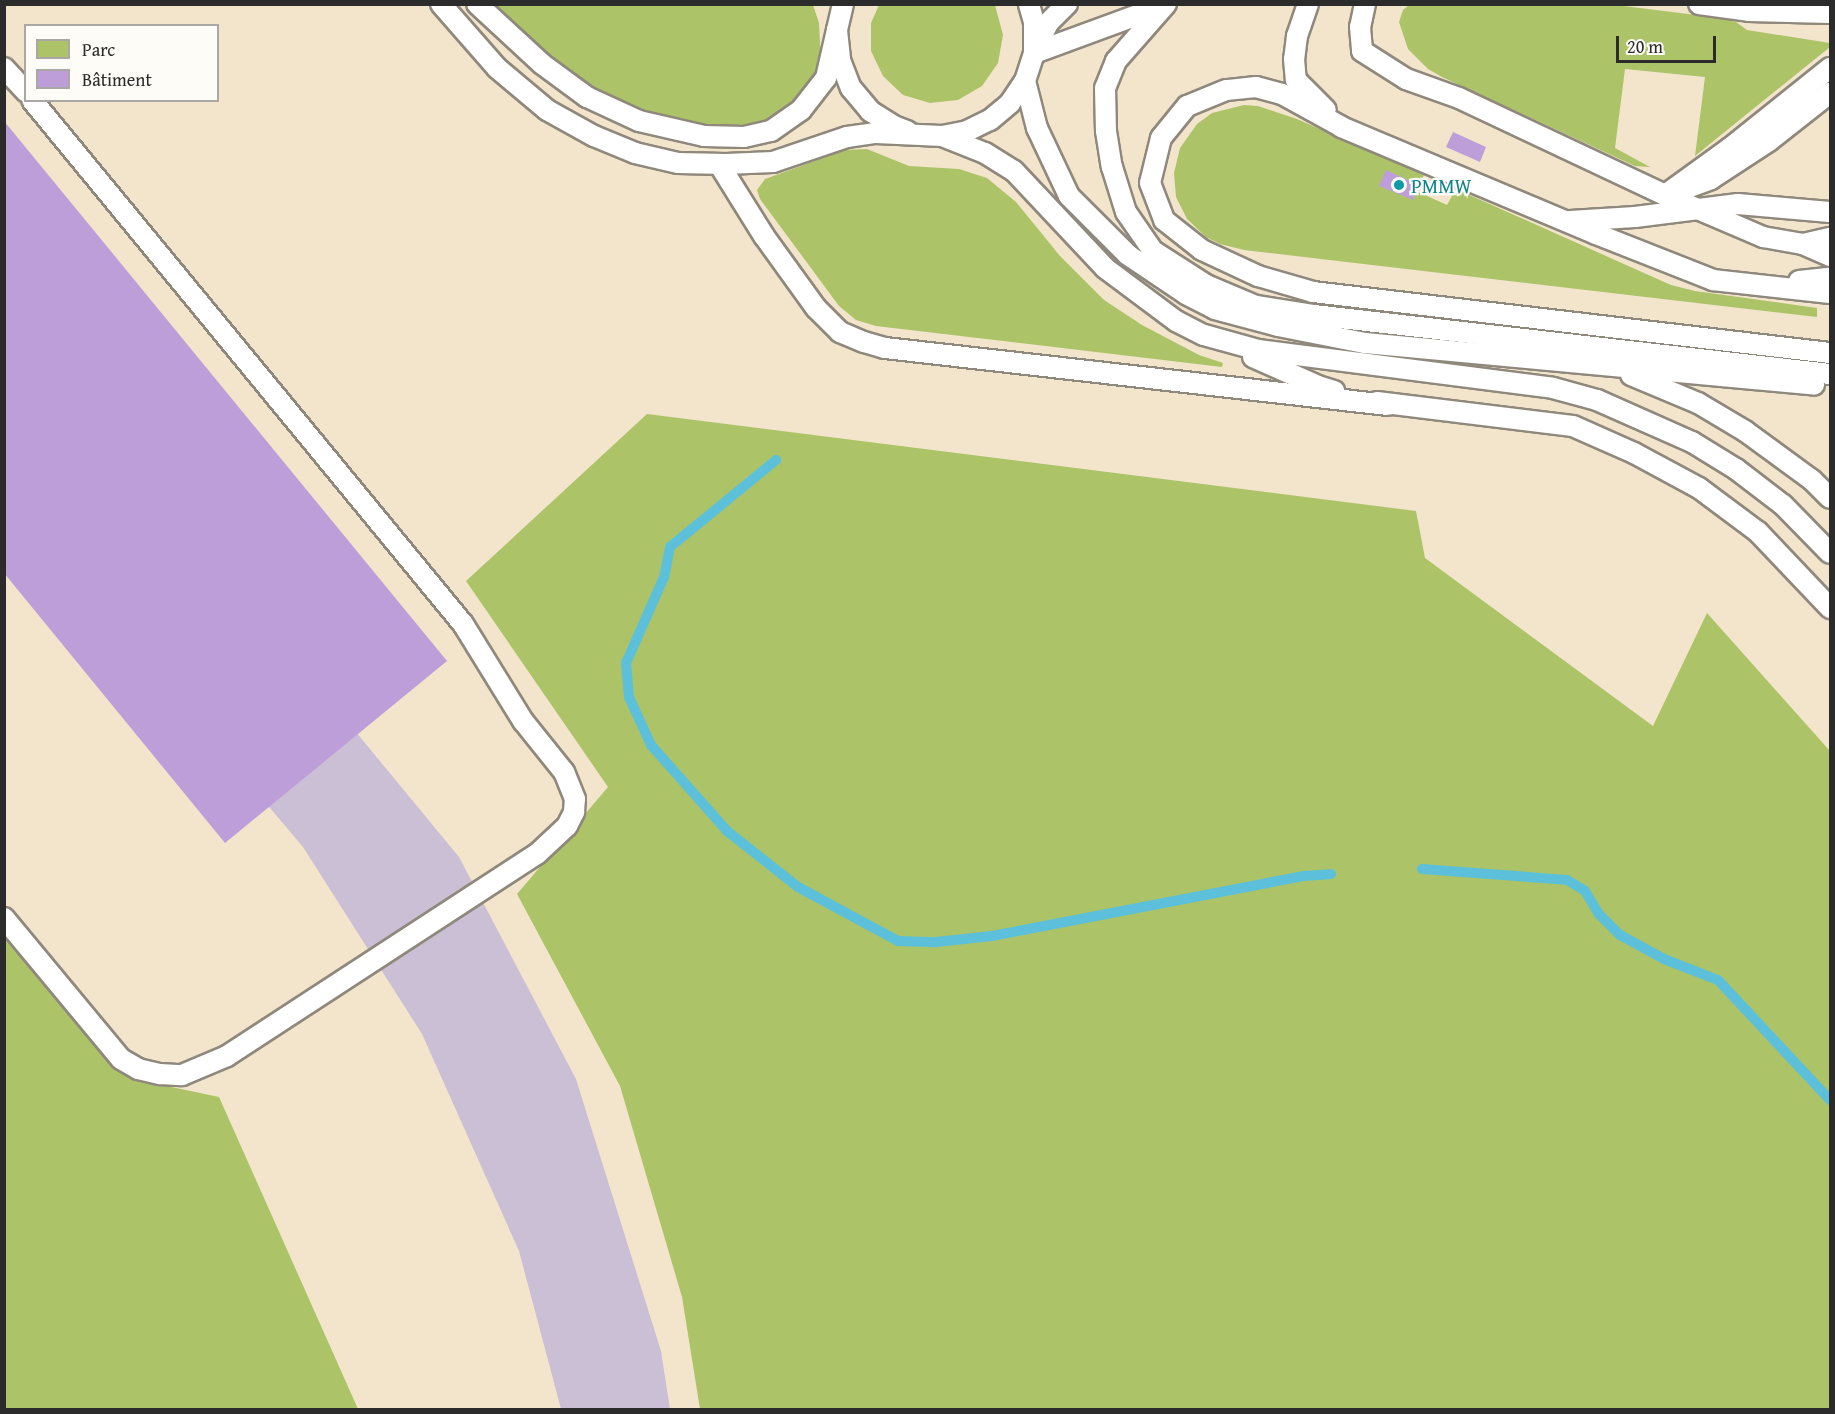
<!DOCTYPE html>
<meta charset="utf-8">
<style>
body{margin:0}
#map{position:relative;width:1835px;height:1414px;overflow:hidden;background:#f3e5cc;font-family:"Gentium Book Plus",serif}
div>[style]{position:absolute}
.industrial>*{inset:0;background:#cbbfd5}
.green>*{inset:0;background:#acc368}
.stream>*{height:10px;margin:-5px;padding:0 5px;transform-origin:5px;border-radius:5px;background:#5cc0da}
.building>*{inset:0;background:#bd9ed8}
.roads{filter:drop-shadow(2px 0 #8f887c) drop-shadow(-2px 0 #8f887c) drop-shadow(0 2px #8f887c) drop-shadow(0 -2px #8f887c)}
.service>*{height:20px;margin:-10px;padding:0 10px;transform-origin:10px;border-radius:10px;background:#fff}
.dots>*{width:16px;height:16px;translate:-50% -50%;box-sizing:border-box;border:3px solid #fdfcf7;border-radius:50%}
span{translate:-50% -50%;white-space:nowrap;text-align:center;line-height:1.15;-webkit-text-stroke:4.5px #fdfcf7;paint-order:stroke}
.culture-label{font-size:20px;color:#0d838f}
.left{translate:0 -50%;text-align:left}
.frame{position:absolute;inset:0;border:6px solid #2b2b2b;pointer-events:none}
.legend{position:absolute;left:24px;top:24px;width:195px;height:78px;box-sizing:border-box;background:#fdfcf7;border:2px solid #a9a8a5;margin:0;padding:8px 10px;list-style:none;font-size:18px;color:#2b2b2b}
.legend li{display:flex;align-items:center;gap:12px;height:30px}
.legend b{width:30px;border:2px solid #a9a8a5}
.scale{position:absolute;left:1616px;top:36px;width:100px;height:27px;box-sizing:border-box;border:3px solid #2b2b2b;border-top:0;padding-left:8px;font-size:18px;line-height:21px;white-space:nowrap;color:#2b2b2b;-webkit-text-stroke:4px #fdfcf7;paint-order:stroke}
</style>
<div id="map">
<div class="industrial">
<i style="clip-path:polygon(4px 305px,459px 857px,576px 1079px,661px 1351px,670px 1409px,561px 1409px,519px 1251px,422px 1034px,303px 847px,5px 494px)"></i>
</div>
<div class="green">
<i style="clip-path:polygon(1608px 4px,1720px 18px,1736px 22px,1747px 30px,1830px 43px,1830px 47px,1695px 156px,1705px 77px,1625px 69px,1615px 148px,1650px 167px,1635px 166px,1442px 77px,1428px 69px,1408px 49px,1399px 22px,1403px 10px,1409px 5px)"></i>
<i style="clip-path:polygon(493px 5px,813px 5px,819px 23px,821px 62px,809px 91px,790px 112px,771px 121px,752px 127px,724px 127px,695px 123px,640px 109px,588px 88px,544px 56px)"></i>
<i style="clip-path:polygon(879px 5px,995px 5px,1003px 35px,998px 63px,982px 86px,958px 100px,930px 103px,903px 95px,883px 76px,871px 51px,871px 23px)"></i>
<i style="clip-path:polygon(1244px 105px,1258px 106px,1297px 119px,1424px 175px,1419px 185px,1387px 171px,1416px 191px,1447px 205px,1456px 189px,1671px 285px,1695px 291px,1817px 308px,1817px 317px,1244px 250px,1220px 244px,1206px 237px,1187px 219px,1176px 197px,1174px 173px,1180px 148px,1197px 124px,1212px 113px)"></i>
<i style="clip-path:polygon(867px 149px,909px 166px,959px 169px,987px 178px,1016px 202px,1060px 256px,1104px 300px,1142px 325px,1199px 355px,1223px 363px,1222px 367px,876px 326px,856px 320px,839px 306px,760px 199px,757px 190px,765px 179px,845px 150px)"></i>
<i style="clip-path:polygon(647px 414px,1416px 511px,1425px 558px,1653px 726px,1707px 613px,1830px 751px,1830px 1409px,700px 1409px,682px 1297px,620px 1086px,517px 894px,608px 787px,466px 581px)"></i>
<i style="clip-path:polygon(4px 935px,129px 1078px,219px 1097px,358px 1409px,5px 1409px)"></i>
</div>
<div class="stream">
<i style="left:776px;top:460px;width:137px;rotate:140.6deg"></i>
<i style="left:670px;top:547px;width:31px;rotate:101deg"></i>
<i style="left:664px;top:577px;width:94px;rotate:113.8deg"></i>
<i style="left:626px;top:663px;width:34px;rotate:85deg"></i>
<i style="left:629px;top:697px;width:53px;rotate:65.4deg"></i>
<i style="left:651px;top:745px;width:115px;rotate:48.5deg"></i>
<i style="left:727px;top:831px;width:90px;rotate:38.3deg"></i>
<i style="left:798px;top:887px;width:114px;rotate:28.4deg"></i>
<i style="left:898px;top:941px;width:38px;rotate:2deg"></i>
<i style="left:936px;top:942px;width:56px;rotate:-6.1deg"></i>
<i style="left:992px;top:936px;width:318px;rotate:-10.9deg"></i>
<i style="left:1304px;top:876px;width:27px;rotate:-4deg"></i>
<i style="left:1422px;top:869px;width:145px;rotate:4.3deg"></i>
<i style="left:1567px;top:880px;width:21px;rotate:31deg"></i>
<i style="left:1585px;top:891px;width:26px;rotate:59deg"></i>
<i style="left:1598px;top:913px;width:31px;rotate:45deg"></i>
<i style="left:1620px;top:935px;width:50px;rotate:28.6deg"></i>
<i style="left:1664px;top:959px;width:58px;rotate:21.3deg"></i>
<i style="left:1718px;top:980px;width:164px;rotate:47deg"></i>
</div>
<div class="building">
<i style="clip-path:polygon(4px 121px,447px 661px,225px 843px,4px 573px)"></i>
<i style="clip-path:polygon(1453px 132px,1486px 147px,1480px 162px,1446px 147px)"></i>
<i style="clip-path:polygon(1386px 170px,1419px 185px,1413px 200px,1379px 186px)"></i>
</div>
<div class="roads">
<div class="service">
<i style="left:441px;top:4px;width:85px;rotate:48.8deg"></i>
<i style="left:497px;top:68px;width:65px;rotate:40deg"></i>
<i style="left:547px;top:110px;width:54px;rotate:29deg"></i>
<i style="left:594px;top:136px;width:44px;rotate:22.5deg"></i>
<i style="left:635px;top:153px;width:44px;rotate:13.1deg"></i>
<i style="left:678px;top:163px;width:48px;rotate:1.2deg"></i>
<i style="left:726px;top:164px;width:47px;rotate:-2.4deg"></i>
<i style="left:773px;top:162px;width:78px;rotate:-18.7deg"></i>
<i style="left:847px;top:137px;width:29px;rotate:-8deg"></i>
<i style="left:876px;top:133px;width:66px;rotate:2.6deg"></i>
<i style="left:942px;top:136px;width:25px;rotate:-11deg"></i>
<i style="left:967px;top:131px;width:25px;rotate:-26deg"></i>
<i style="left:990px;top:120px;width:26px;rotate:-40deg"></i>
<i style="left:1010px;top:103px;width:27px;rotate:-56deg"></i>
<i style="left:1025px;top:81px;width:29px;rotate:-72deg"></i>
<i style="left:1034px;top:53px;width:31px;rotate:-90deg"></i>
<i style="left:1034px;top:22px;width:19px;rotate:-106deg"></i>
<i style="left:477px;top:4px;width:88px;rotate:42.7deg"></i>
<i style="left:542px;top:64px;width:56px;rotate:36.3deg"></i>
<i style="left:587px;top:97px;width:57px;rotate:24.8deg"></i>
<i style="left:639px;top:121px;width:67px;rotate:13deg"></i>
<i style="left:704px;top:136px;width:40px;rotate:1.4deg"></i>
<i style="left:744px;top:137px;width:28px;rotate:-13deg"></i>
<i style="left:771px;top:131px;width:37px;rotate:-35deg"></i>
<i style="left:801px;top:110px;width:41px;rotate:-52deg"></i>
<i style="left:826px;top:78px;width:49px;rotate:-77.1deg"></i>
<i style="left:843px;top:4px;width:27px;rotate:103deg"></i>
<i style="left:837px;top:30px;width:30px;rotate:84deg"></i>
<i style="left:840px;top:60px;width:30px;rotate:69deg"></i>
<i style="left:851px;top:88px;width:30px;rotate:50deg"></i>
<i style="left:870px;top:111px;width:31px;rotate:32deg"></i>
<i style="left:896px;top:127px;width:12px;rotate:20deg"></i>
<i style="left:1166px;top:4px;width:76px;rotate:131.3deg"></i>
<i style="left:1116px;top:61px;width:29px;rotate:112deg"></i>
<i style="left:1105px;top:88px;width:43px;rotate:88.7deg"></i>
<i style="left:1106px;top:131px;width:36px;rotate:81deg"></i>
<i style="left:1112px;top:167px;width:47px;rotate:72.7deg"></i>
<i style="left:1126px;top:212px;width:47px;rotate:55.3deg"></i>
<i style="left:1153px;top:251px;width:63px;rotate:32.7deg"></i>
<i style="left:1206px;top:285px;width:54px;rotate:22.8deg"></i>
<i style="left:1256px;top:306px;width:59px;rotate:8.8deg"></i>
<i style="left:1314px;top:315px;width:519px;rotate:6.52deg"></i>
<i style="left:1308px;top:4px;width:34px;rotate:109deg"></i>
<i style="left:1297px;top:36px;width:23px;rotate:97deg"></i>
<i style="left:1294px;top:59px;width:21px;rotate:85deg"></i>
<i style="left:1296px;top:80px;width:42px;rotate:45deg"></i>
<i style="left:1365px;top:4px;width:24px;rotate:102deg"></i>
<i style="left:1360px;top:27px;width:24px;rotate:85deg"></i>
<i style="left:1362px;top:51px;width:52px;rotate:32.5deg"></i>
<i style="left:1406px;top:79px;width:56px;rotate:19.7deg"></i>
<i style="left:1459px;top:98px;width:228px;rotate:25.2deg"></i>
<i style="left:1665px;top:195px;width:107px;rotate:23.2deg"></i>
<i style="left:1763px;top:237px;width:41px;rotate:9.9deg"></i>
<i style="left:1803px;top:244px;width:28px;rotate:-13deg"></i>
<i style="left:1699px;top:4px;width:50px;rotate:8deg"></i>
<i style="left:1749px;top:11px;width:81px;rotate:1.4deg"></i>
<i style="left:1036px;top:47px;width:27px;rotate:-63deg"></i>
<i style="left:1048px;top:23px;width:27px;rotate:-45deg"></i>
<i style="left:1034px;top:53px;width:136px;rotate:-20.2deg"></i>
<i style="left:4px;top:68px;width:33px;rotate:47deg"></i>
<i style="left:1025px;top:81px;width:49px;rotate:75.7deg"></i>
<i style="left:1037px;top:128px;width:75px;rotate:64.8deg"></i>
<i style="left:1069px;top:196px;width:83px;rotate:45deg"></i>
<i style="left:1128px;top:255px;width:70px;rotate:33.9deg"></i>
<i style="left:1186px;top:294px;width:33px;rotate:27deg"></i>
<i style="left:1215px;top:309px;width:65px;rotate:15.1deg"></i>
<i style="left:1278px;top:326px;width:89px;rotate:11.1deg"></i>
<i style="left:1365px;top:343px;width:451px;rotate:5.3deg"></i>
<i style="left:942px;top:136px;width:46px;rotate:21.6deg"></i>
<i style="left:985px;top:153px;width:34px;rotate:32deg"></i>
<i style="left:1014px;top:171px;width:133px;rotate:46.8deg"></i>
<i style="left:1105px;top:268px;width:89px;rotate:36.7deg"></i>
<i style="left:1176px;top:321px;width:31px;rotate:27deg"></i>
<i style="left:1204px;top:335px;width:56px;rotate:15.5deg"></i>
<i style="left:1258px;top:350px;width:297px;rotate:7.3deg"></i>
<i style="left:1553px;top:388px;width:46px;rotate:15.3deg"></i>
<i style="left:1597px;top:400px;width:104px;rotate:23.9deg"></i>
<i style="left:1692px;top:442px;width:52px;rotate:31.5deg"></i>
<i style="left:1736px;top:469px;width:59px;rotate:37.5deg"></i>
<i style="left:1783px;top:505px;width:67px;rotate:45.6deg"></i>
<i style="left:719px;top:164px;width:85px;rotate:58deg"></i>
<i style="left:764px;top:236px;width:89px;rotate:54.2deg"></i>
<i style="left:816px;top:308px;width:34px;rotate:45deg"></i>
<i style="left:840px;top:332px;width:26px;rotate:23deg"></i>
<i style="left:864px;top:342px;width:22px;rotate:16deg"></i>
<i style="left:885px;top:348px;width:506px;rotate:6.47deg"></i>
<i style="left:1684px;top:189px;width:29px;rotate:-20deg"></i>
<i style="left:1711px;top:179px;width:69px;rotate:-33.2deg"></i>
<i style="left:1769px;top:141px;width:78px;rotate:-38.2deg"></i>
<i style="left:1665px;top:195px;width:80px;rotate:-35.9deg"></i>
<i style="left:1730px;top:148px;width:128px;rotate:-38.7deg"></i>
<i style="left:1570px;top:221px;width:65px;rotate:-3.5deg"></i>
<i style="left:1635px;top:217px;width:104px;rotate:-7.2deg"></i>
<i style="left:1738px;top:204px;width:92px;rotate:5deg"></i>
<i style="left:1803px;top:244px;width:30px;rotate:24deg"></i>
<i style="left:1799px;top:281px;width:31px;rotate:-6deg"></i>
<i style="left:1830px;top:293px;width:118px;rotate:-173.7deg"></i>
<i style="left:1713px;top:280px;width:126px;rotate:-158.5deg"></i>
<i style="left:1596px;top:234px;width:276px;rotate:-157.2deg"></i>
<i style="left:1342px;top:127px;width:68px;rotate:-151.2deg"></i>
<i style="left:1282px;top:94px;width:27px;rotate:-165deg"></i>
<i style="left:1256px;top:87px;width:30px;rotate:174deg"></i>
<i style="left:1226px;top:90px;width:42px;rotate:157.7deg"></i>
<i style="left:1187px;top:106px;width:41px;rotate:129.1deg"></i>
<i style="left:1161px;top:138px;width:46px;rotate:103.7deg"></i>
<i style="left:1150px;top:183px;width:40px;rotate:69deg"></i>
<i style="left:1164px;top:220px;width:48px;rotate:38.3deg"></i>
<i style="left:1202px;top:250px;width:62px;rotate:24.9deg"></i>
<i style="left:1258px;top:276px;width:57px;rotate:16.2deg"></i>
<i style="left:1313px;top:292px;width:521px;rotate:6.73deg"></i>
<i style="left:1253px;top:357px;width:71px;rotate:24deg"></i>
<i style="left:1318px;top:386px;width:17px;rotate:17deg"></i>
<i style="left:1631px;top:375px;width:73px;rotate:22.7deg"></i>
<i style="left:1698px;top:403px;width:55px;rotate:30.8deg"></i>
<i style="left:1745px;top:431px;width:83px;rotate:36.2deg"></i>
<i style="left:1812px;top:480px;width:25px;rotate:45deg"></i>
<i style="left:1377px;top:402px;width:197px;rotate:7deg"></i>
<i style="left:1573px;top:426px;width:67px;rotate:23.9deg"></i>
<i style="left:1634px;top:453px;width:74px;rotate:28.3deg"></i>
<i style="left:1699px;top:488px;width:74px;rotate:36.7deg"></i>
<i style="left:1758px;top:532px;width:105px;rotate:46.5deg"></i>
<i style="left:4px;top:918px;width:183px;rotate:50.3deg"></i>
<i style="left:121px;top:1059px;width:20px;rotate:30deg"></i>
<i style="left:138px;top:1069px;width:23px;rotate:13deg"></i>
<i style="left:160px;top:1074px;width:22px;rotate:3deg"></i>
<i style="left:182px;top:1075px;width:49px;rotate:-22.9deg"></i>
<i style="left:227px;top:1056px;width:370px;rotate:-33.1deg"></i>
<i style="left:537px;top:854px;width:41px;rotate:-43deg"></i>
<i style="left:567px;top:826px;width:16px;rotate:-63deg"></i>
<i style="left:574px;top:812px;width:13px;rotate:-86deg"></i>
<i style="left:575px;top:799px;width:29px;rotate:-112deg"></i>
<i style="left:564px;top:772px;width:65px;rotate:-128.8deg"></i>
<i style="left:523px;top:721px;width:114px;rotate:-121.7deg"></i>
<i style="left:463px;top:624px;width:678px;rotate:-129.44deg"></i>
</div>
</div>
<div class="dots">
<i style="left:1399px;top:185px;background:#0f9aa8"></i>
</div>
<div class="culture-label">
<span class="left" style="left:1411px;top:185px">PMMW</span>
</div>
<div class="frame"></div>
<ul class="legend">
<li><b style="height:16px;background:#acc368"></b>Parc</li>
<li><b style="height:16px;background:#bd9ed8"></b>Bâtiment</li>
</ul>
<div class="scale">20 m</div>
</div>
